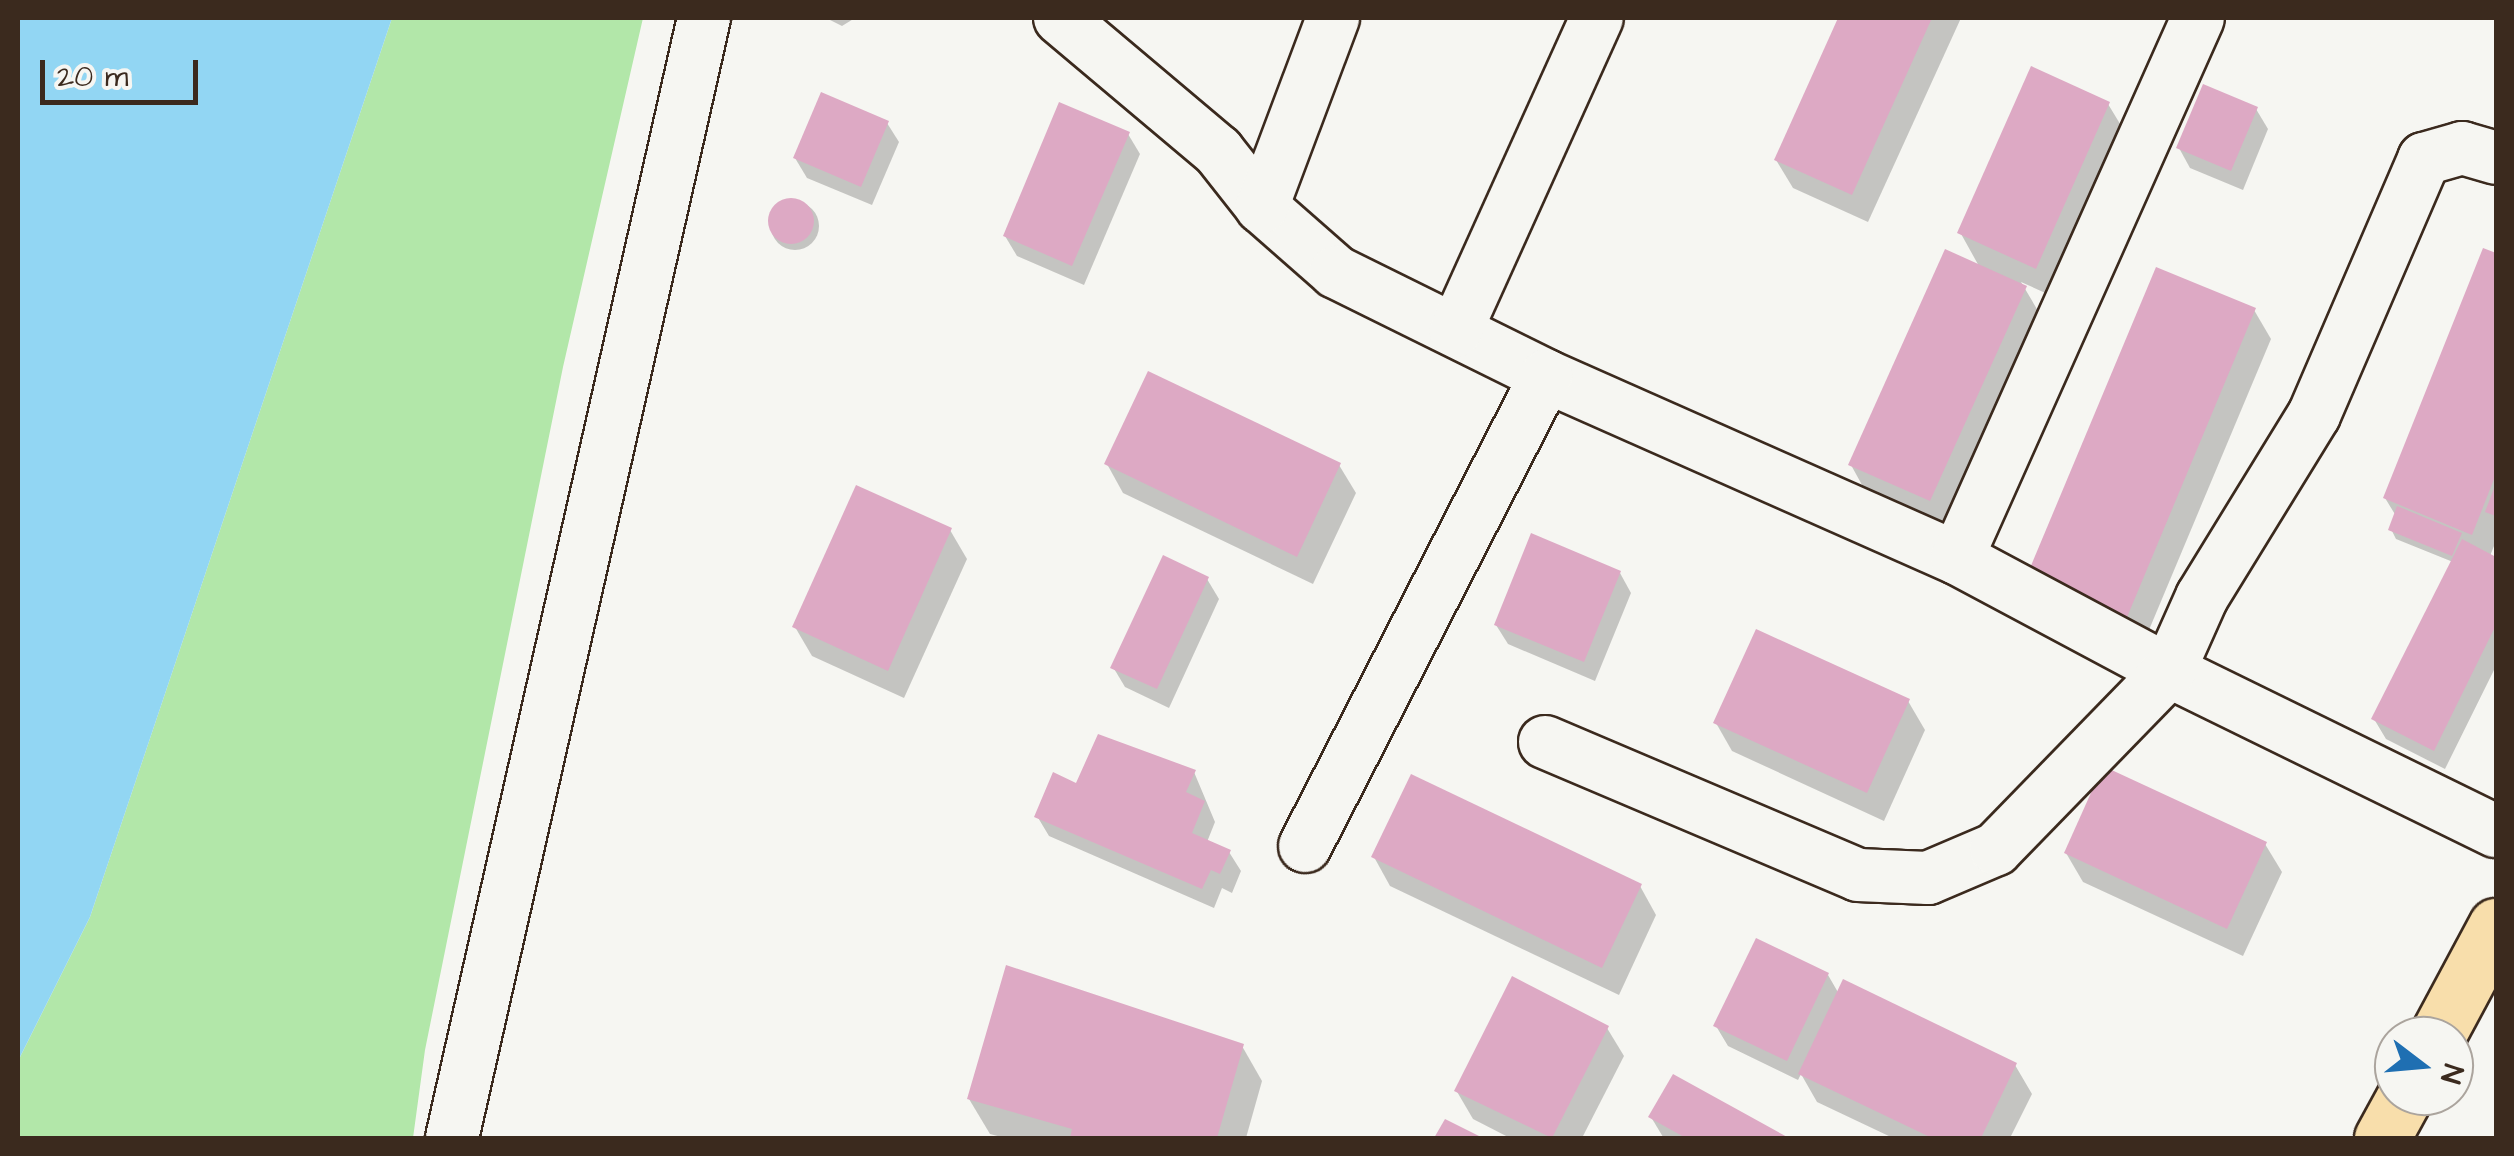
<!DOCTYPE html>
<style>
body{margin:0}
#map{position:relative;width:2514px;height:1156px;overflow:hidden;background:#f6f6f2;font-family:"Architects Daughter",sans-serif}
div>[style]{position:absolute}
.green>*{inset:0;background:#b2e7a9}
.water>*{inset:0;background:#92d6f3}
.shadow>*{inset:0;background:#0003}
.round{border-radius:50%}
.building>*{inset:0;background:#dda9c4}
.roads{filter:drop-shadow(2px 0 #3b2a1e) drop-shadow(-2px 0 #3b2a1e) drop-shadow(0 2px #3b2a1e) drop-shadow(0 -2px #3b2a1e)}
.minor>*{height:52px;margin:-26px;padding:0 26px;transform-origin:26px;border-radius:26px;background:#f6f6f2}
.major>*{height:55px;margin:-27.5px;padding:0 27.5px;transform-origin:27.5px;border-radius:27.5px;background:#f8deab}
span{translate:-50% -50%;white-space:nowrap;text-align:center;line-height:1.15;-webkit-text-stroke:9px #f6f6f2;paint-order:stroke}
.frame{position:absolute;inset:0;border:20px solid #3b2a1e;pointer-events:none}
.north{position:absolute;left:2374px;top:1016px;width:100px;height:100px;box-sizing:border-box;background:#f6f6f2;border:2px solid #aba49d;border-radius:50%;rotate:106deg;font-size:28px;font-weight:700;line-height:40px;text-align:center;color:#3b2a1e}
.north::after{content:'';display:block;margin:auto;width:35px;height:45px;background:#1f6fb2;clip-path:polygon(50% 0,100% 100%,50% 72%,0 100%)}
.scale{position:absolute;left:40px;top:60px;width:158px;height:45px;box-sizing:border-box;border:5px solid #3b2a1e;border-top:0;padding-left:12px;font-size:30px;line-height:35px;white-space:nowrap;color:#3b2a1e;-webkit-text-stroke:8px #f6f6f2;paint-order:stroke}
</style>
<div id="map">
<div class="green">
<i style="clip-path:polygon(392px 18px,643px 18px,563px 367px,425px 1050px,413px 1138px,18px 1138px,18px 1061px,90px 917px)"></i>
</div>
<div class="water">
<i style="clip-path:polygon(18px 18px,392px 18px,90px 917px,18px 1061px)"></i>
</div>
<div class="shadow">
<i style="clip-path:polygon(826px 18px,855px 18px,842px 26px)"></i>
<i style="clip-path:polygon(1841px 18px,1961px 18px,1868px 222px,1793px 188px,1776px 160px)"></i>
<i style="clip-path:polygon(2108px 104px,2125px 132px,2052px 296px,2021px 282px,2041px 316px,1946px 528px,1867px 494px,1851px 465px,1980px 268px,1960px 232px)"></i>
<i style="clip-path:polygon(2256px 109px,2268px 129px,2243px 190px,2190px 168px,2179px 148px)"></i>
<i style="clip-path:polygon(887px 123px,899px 142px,872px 205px,807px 178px,795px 158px)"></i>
<i style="clip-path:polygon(1128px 134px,1140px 154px,1084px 285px,1017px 256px,1005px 236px)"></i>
<i class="round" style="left:771px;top:202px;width:48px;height:48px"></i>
<i style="clip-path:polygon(2484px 251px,2496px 256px,2496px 541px,2490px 556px,2496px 559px,2496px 666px,2445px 769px,2386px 739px,2374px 719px,2453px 562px,2396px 539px,2391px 529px,2396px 516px,2385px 498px)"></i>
<i style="clip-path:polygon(2254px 310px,2271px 339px,2141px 649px,2044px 609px)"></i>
<i style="clip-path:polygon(1107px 464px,1339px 465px,1356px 493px,1313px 584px,1123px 493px)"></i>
<i style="clip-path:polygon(950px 530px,967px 559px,904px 698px,812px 656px,795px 627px)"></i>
<i style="clip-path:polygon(1620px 573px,1631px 593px,1595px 681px,1508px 644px,1496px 625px)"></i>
<i style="clip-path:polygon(1207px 579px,1219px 599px,1169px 708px,1125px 687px,1113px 667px)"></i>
<i style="clip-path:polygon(1908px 701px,1925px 730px,1884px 821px,1732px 751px,1716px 723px)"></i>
<i style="clip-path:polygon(1194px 772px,1215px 822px,1207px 842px,1229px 852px,1241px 871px,1232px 893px,1222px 888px,1214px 908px,1049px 836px,1037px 816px,1078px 786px)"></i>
<i style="clip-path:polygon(2265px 844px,2282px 872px,2243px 956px,2083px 882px,2066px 853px)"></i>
<i style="clip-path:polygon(1374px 857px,1640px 886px,1656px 915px,1619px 995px,1390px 886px)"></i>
<i style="clip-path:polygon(1828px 975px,1839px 994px,2015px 1065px,2032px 1094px,2010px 1138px,1893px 1138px,1817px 1102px,1801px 1074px,1798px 1080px,1728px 1046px,1716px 1026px)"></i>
<i style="clip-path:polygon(1607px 1028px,1624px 1056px,1582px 1138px,1510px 1138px,1473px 1119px,1456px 1090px)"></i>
<i style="clip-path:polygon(1242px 1046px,1262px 1081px,1246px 1138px,1005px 1138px,990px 1134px,969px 1099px)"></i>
<i style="clip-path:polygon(1674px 1077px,1784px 1138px,1663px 1137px,1651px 1117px)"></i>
</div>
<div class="building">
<i style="clip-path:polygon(1838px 18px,1932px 18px,1852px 195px,1774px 160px)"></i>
<i style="clip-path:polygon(2031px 66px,2110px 102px,2036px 269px,1957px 233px)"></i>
<i style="clip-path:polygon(2203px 84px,2258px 107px,2231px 171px,2176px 148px)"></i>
<i style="clip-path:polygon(821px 92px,889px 121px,861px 187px,793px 158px)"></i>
<i style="clip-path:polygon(1059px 102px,1130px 132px,1072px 266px,1003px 236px)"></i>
<i class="round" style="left:768px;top:198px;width:46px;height:46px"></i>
<i style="clip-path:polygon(2483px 248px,2496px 253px,2496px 474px,2472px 535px,2383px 498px)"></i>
<i style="clip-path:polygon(1945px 249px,2027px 286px,1930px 501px,1848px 465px)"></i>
<i style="clip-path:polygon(2156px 267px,2256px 308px,2125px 622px,2025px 580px)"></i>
<i style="clip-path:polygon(1148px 371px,1341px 463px,1297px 557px,1104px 464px)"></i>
<i style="clip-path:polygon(2496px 483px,2496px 516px,2485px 512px)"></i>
<i style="clip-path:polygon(856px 485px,952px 528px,888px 671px,792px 627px)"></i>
<i style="clip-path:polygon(2397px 506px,2462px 533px,2452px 556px,2388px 530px)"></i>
<i style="clip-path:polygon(1531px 533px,1621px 571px,1584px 662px,1494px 625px)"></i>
<i style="clip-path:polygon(2462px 539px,2496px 557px,2496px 625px,2434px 751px,2371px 719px)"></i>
<i style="clip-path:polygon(1163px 555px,1209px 577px,1157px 689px,1110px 668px)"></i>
<i style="clip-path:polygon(1756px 629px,1910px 699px,1867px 793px,1713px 723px)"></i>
<i style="clip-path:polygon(1098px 734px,1196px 770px,1186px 792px,1205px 801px,1192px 833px,1231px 850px,1220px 874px,1211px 870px,1202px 889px,1034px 817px,1053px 772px,1076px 783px)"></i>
<i style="clip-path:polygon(2103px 766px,2267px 842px,2227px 929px,2064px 853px)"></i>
<i style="clip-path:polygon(1411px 774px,1642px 884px,1602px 968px,1371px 857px)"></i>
<i style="clip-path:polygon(1756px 938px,1829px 973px,1787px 1061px,1713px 1026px)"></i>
<i style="clip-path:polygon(1006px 965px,1244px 1044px,1217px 1138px,1070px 1138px,1072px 1129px,967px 1099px)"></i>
<i style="clip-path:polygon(1512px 976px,1609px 1026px,1552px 1138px,1454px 1091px)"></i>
<i style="clip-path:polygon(1843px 979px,2017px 1063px,1981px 1138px,1932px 1138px,1798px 1074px)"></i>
<i style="clip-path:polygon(1673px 1074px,1789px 1138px,1686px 1138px,1648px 1117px)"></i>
<i style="clip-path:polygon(1445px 1119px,1483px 1138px,1434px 1138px)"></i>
</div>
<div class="roads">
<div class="minor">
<i style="left:1060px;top:18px;width:207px;rotate:40.1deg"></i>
<i style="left:1218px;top:151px;width:71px;rotate:51.8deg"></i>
<i style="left:1262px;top:207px;width:98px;rotate:41.3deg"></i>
<i style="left:1336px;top:272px;width:234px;rotate:26.3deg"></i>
<i style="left:1546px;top:376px;width:449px;rotate:23.9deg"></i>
<i style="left:1957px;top:558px;width:240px;rotate:28.1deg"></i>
<i style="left:2169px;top:671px;width:364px;rotate:26.1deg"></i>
<i style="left:1262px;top:207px;width:202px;rotate:-69.4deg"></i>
<i style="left:1456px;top:330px;width:342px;rotate:-65.7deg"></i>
<i style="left:1957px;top:558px;width:591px;rotate:-65.95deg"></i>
<i style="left:1545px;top:742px;width:340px;rotate:23deg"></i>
<i style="left:1858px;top:875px;width:70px;rotate:2.5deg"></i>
<i style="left:1928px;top:878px;width:74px;rotate:-23.1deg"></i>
<i style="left:1996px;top:849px;width:248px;rotate:-45.8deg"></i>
<i style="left:2169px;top:671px;width:81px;rotate:-66deg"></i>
<i style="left:2202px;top:597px;width:214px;rotate:-58.4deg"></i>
<i style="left:2314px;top:415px;width:279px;rotate:-66.7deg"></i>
<i style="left:2424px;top:159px;width:40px;rotate:-16deg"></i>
<i style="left:2462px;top:148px;width:35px;rotate:16deg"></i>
<i style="left:1305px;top:846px;width:528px;rotate:-62.85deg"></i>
<i style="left:452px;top:1138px;width:1148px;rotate:-77.32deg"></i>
</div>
<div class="major">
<i style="left:2437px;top:1036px;width:125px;rotate:-61.8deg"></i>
<i style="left:2382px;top:1138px;width:48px;rotate:-61.3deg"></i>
</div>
</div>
<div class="frame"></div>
<div class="north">N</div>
<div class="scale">20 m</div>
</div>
